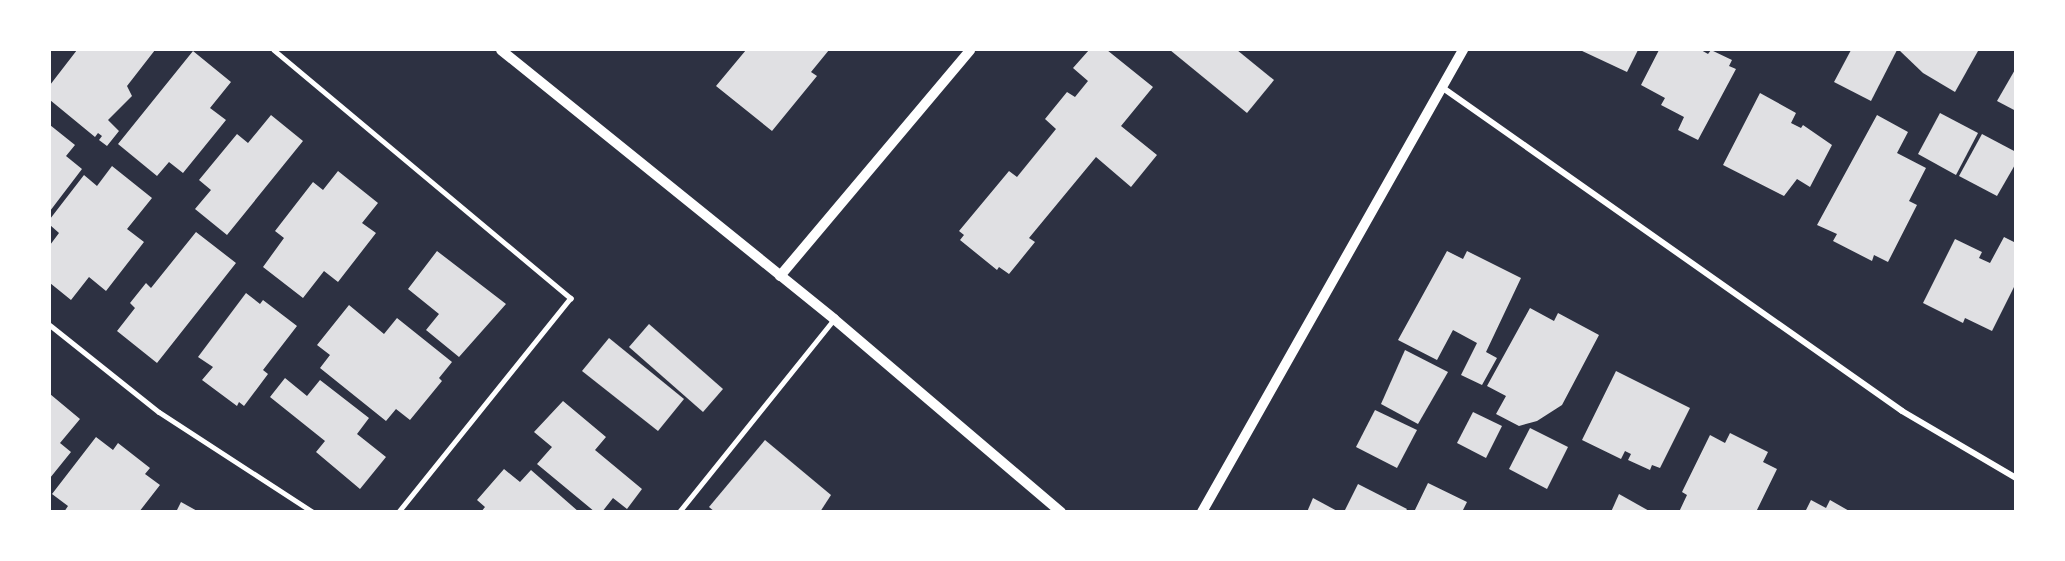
<!DOCTYPE html>
<style>
body{margin:0}
#map{position:relative;width:2065px;height:561px;overflow:hidden;background:#2d3142;font-family:Overpass,sans-serif}
div>[style]{position:absolute}
.building>*{inset:0;background:#e0e0e3}
.service>*{height:4.5px;margin:-2.25px;padding:0 2.25px;transform-origin:2.25px;border-radius:2.25px;background:#fff}
.minor>*{height:6px;margin:-3px;padding:0 3px;transform-origin:3px;border-radius:3px;background:#fff}
.tertiary>*{height:10px;margin:-5px;padding:0 5px;transform-origin:5px;border-radius:5px;background:#fff}
span{translate:-50% -50%;white-space:nowrap;text-align:center;line-height:1.15;-webkit-text-stroke:4.5px #fff;paint-order:stroke}
.frame{position:absolute;inset:0;border:51px solid #fff;pointer-events:none}
</style>
<div id="map">
<div class="building">
<i style="clip-path:polygon(77px 50px,155px 50px,127px 86px,132px 96px,108px 120px,119px 131px,107px 146px,99px 140px,102px 136px,98px 133px,95px 137px,50px 100px,50px 85px)"></i>
<i style="clip-path:polygon(746px 50px,829px 50px,811px 72px,817px 76px,772px 131px,716px 86px)"></i>
<i style="clip-path:polygon(1089px 50px,1107px 50px,1153px 87px,1121px 126px,1157px 155px,1131px 187px,1096px 157px,1029px 238px,1035px 242px,1009px 274px,999px 267px,997px 270px,960px 240px,964px 235px,959px 231px,1009px 171px,1017px 177px,1056px 129px,1045px 119px,1067px 92px,1075px 97px,1088px 81px,1073px 68px)"></i>
<i style="clip-path:polygon(1170px 50px,1237px 50px,1274px 80px,1247px 113px)"></i>
<i style="clip-path:polygon(1580px 50px,1638px 50px,1627px 72px)"></i>
<i style="clip-path:polygon(1659px 50px,1701px 50px,1708px 54px,1711px 50px,1732px 60px,1729px 66px,1736px 69px,1698px 140px,1678px 130px,1684px 117px,1661px 105px,1665px 98px,1641px 85px)"></i>
<i style="clip-path:polygon(1851px 50px,1897px 50px,1871px 101px,1834px 82px)"></i>
<i style="clip-path:polygon(1899px 50px,1975px 50px,1978px 51px,1955px 92px,1923px 73px)"></i>
<i style="clip-path:polygon(193px 51px,231px 82px,210px 108px,226px 120px,183px 173px,169px 162px,157px 176px,118px 144px)"></i>
<i style="clip-path:polygon(2016px 68px,2016px 111px,1997px 101px)"></i>
<i style="clip-path:polygon(1760px 93px,1796px 113px,1791px 123px,1801px 128px,1803px 125px,1832px 145px,1810px 187px,1797px 179px,1784px 196px,1723px 165px)"></i>
<i style="clip-path:polygon(1940px 113px,1978px 133px,1956px 175px,1918px 154px)"></i>
<i style="clip-path:polygon(271px 115px,303px 141px,227px 235px,195px 209px,211px 190px,199px 180px,237px 134px,248px 143px)"></i>
<i style="clip-path:polygon(1877px 115px,1908px 132px,1897px 153px,1926px 168px,1909px 201px,1917px 205px,1888px 262px,1874px 255px,1872px 261px,1833px 241px,1837px 234px,1817px 225px)"></i>
<i style="clip-path:polygon(50px 125px,75px 145px,66px 156px,82px 169px,50px 211px)"></i>
<i style="clip-path:polygon(1982px 134px,2016px 152px,2016px 163px,1997px 196px,1959px 176px)"></i>
<i style="clip-path:polygon(112px 166px,152px 198px,127px 229px,144px 242px,106px 291px,89px 277px,71px 300px,50px 283px,50px 245px,59px 233px,50px 225px,50px 219px,84px 175px,97px 186px)"></i>
<i style="clip-path:polygon(338px 171px,378px 203px,362px 223px,376px 233px,338px 282px,324px 271px,303px 298px,263px 267px,284px 238px,275px 231px,313px 182px,323px 190px)"></i>
<i style="clip-path:polygon(196px 232px,236px 263px,157px 363px,117px 331px,135px 308px,130px 303px,146px 283px,151px 288px)"></i>
<i style="clip-path:polygon(2004px 237px,2016px 243px,2016px 283px,1992px 331px,1965px 318px,1963px 323px,1923px 303px,1955px 239px,1982px 252px,1979px 258px,1990px 263px)"></i>
<i style="clip-path:polygon(437px 251px,506px 304px,459px 357px,426px 330px,439px 314px,408px 289px)"></i>
<i style="clip-path:polygon(1447px 251px,1463px 259px,1467px 251px,1521px 278px,1486px 352px,1497px 358px,1482px 385px,1461px 375px,1477px 343px,1453px 330px,1437px 360px,1398px 340px)"></i>
<i style="clip-path:polygon(246px 293px,260px 304px,263px 300px,297px 326px,263px 370px,268px 374px,244px 406px,239px 402px,237px 406px,202px 380px,213px 367px,198px 357px)"></i>
<i style="clip-path:polygon(349px 305px,384px 334px,397px 318px,452px 362px,439px 378px,442px 381px,410px 420px,396px 409px,386px 421px,320px 368px,330px 355px,317px 345px)"></i>
<i style="clip-path:polygon(1530px 308px,1554px 321px,1558px 313px,1599px 335px,1562px 405px,1537px 421px,1519px 426px,1496px 414px,1506px 396px,1487px 386px)"></i>
<i style="clip-path:polygon(649px 324px,723px 389px,703px 412px,629px 347px)"></i>
<i style="clip-path:polygon(609px 338px,684px 399px,658px 431px,582px 371px)"></i>
<i style="clip-path:polygon(1405px 350px,1448px 372px,1418px 424px,1381px 404px)"></i>
<i style="clip-path:polygon(1616px 371px,1690px 408px,1660px 468px,1652px 465px,1650px 470px,1628px 460px,1631px 454px,1625px 451px,1621px 459px,1582px 440px)"></i>
<i style="clip-path:polygon(285px 378px,307px 396px,320px 380px,369px 418px,357px 434px,386px 457px,360px 489px,316px 452px,325px 441px,270px 397px)"></i>
<i style="clip-path:polygon(50px 394px,80px 419px,60px 443px,71px 452px,50px 478px)"></i>
<i style="clip-path:polygon(563px 401px,606px 437px,595px 450px,642px 489px,627px 509px,613px 498px,602px 512px,595px 512px,537px 464px,552px 447px,534px 432px)"></i>
<i style="clip-path:polygon(1375px 410px,1417px 430px,1397px 468px,1356px 447px)"></i>
<i style="clip-path:polygon(1473px 412px,1502px 426px,1486px 458px,1457px 443px)"></i>
<i style="clip-path:polygon(1530px 428px,1568px 447px,1547px 489px,1509px 469px)"></i>
<i style="clip-path:polygon(1730px 433px,1768px 452px,1763px 462px,1777px 469px,1756px 512px,1679px 512px,1687px 495px,1682px 492px,1710px 435px,1725px 443px)"></i>
<i style="clip-path:polygon(96px 437px,113px 450px,118px 443px,150px 468px,145px 474px,160px 485px,139px 512px,64px 512px,68px 506px,52px 494px)"></i>
<i style="clip-path:polygon(765px 440px,831px 495px,820px 512px,715px 512px,709px 507px)"></i>
<i style="clip-path:polygon(504px 469px,520px 482px,531px 470px,579px 512px,481px 512px,485px 507px,477px 500px)"></i>
<i style="clip-path:polygon(1428px 483px,1467px 502px,1463px 510px,1466px 512px,1414px 512px)"></i>
<i style="clip-path:polygon(1358px 484px,1407px 509px,1405px 512px,1344px 512px)"></i>
<i style="clip-path:polygon(1619px 494px,1651px 512px,1611px 512px)"></i>
<i style="clip-path:polygon(1313px 498px,1339px 512px,1307px 512px)"></i>
<i style="clip-path:polygon(1811px 500px,1826px 508px,1830px 500px,1851px 512px,1805px 512px)"></i>
<i style="clip-path:polygon(181px 502px,199px 512px,176px 512px)"></i>
</div>
<div class="service">
<i style="left:274px;top:50px;width:387px;rotate:39.9deg"></i>
<i style="left:571px;top:298px;width:275px;rotate:128.8deg"></i>
<i style="left:50px;top:325px;width:139px;rotate:38.6deg"></i>
<i style="left:159px;top:412px;width:184px;rotate:33deg"></i>
<i style="left:679px;top:512px;width:248px;rotate:-51.2deg"></i>
</div>
<div class="minor">
<i style="left:1443px;top:88px;width:561px;rotate:35.13deg"></i>
<i style="left:1902px;top:411px;width:132px;rotate:30.4deg"></i>
</div>
<div class="tertiary">
<i style="left:501px;top:50px;width:428px;rotate:38.9deg"></i>
<i style="left:834px;top:319px;width:298px;rotate:40.4deg"></i>
<i style="left:780px;top:276px;width:295px;rotate:-49.9deg"></i>
<i style="left:1202px;top:512px;width:531px;rotate:-60.54deg"></i>
</div>
<div class="frame"></div>
</div>
